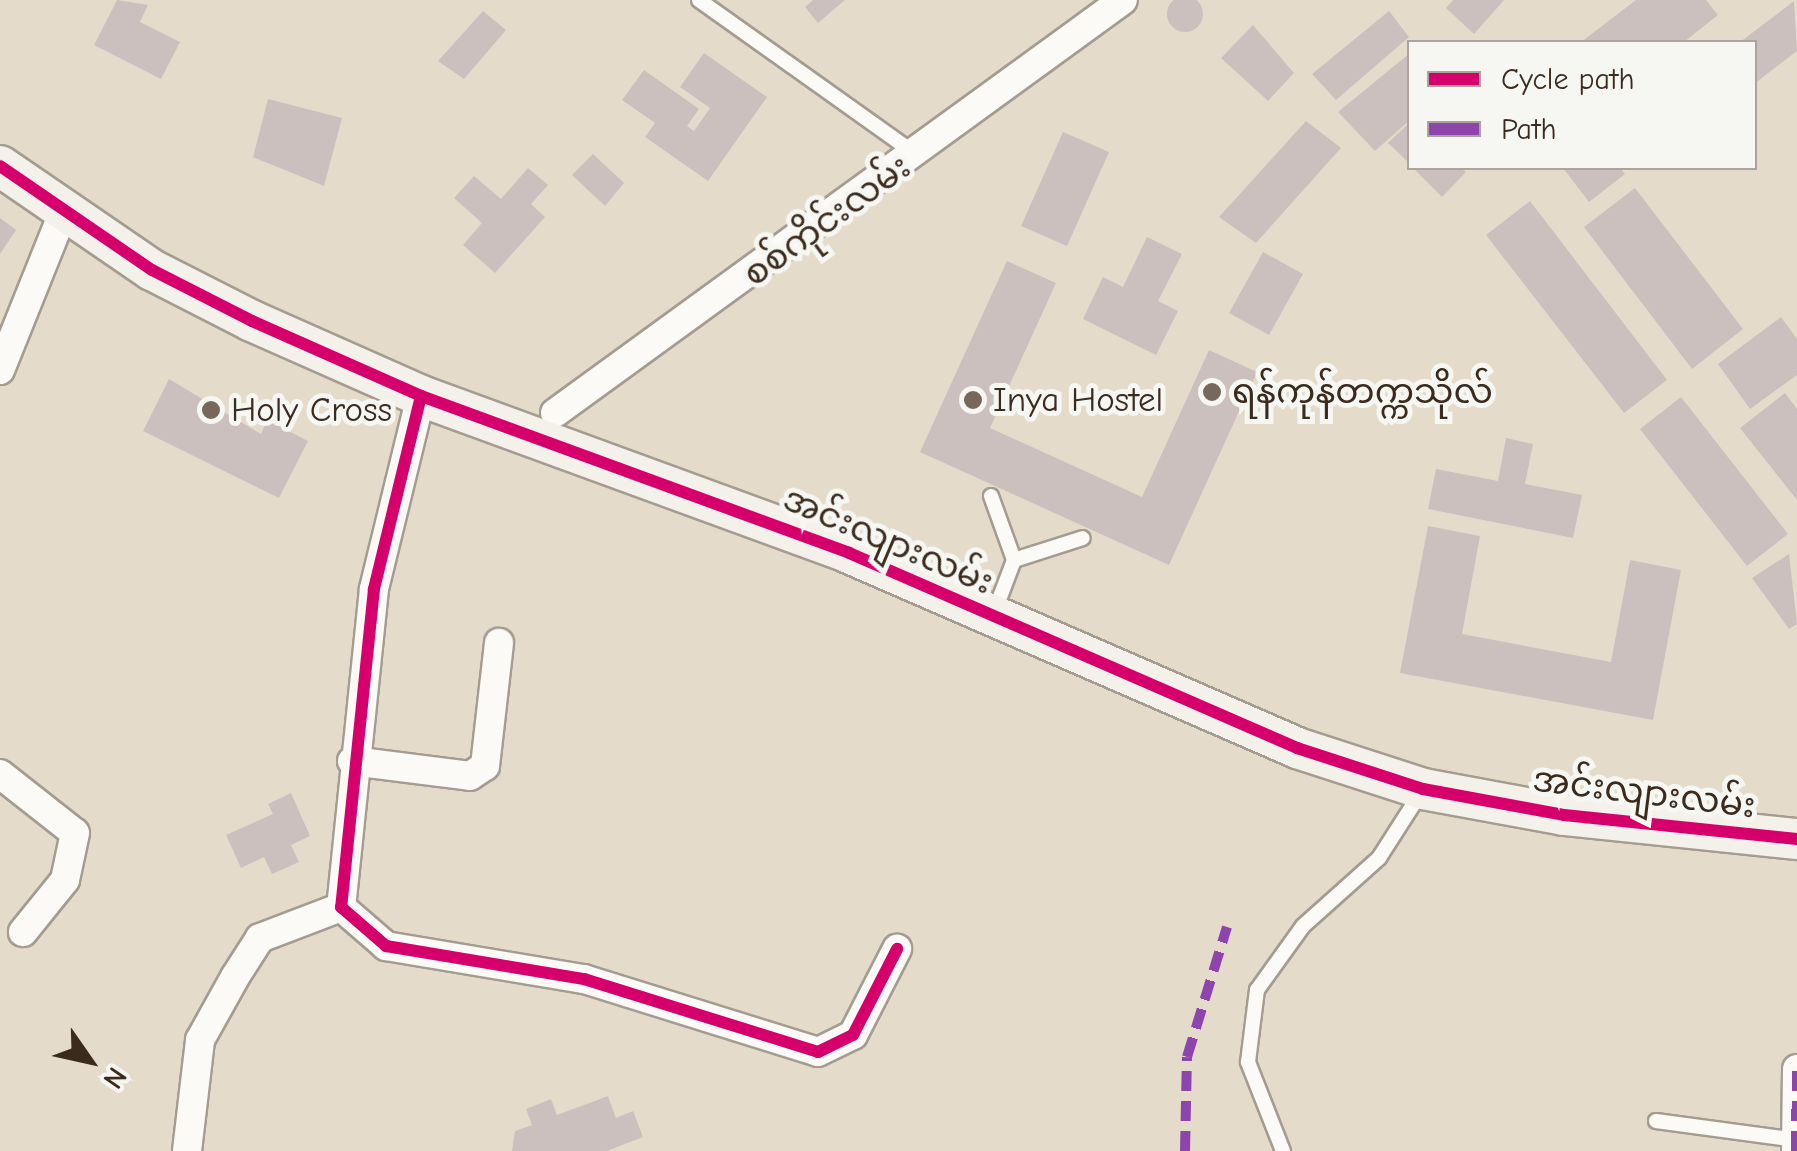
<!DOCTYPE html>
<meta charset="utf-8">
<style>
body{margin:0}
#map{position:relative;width:1797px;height:1151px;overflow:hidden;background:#e5dbcb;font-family:"Comic Neue","Noto Sans Myanmar",sans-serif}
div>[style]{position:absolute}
.building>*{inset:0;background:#ccc0be}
.round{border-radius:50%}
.roads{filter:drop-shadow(2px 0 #a49c91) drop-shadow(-2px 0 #a49c91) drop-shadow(0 2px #a49c91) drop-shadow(0 -2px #a49c91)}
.service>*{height:14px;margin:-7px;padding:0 7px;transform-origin:7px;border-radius:7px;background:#fbfaf7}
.minor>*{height:28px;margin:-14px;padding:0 14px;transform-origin:14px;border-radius:14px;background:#fbfaf7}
.secondary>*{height:40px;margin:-20px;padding:0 20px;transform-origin:20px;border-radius:20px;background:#f4f0ea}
.quiet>*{height:10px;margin-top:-5px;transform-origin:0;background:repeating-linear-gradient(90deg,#8e44ad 0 20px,transparent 0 30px)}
.cycleway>*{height:12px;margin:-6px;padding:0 6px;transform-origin:6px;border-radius:6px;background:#d6006c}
.dots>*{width:28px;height:28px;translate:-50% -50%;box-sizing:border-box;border:5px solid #f6f6f2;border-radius:50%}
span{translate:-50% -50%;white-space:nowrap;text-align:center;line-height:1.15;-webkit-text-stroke:10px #f6f6f2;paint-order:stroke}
.street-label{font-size:35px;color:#3b2a1e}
.poi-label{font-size:35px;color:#3b2a1e}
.left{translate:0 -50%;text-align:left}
.legend{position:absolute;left:1407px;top:40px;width:350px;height:130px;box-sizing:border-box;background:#f6f6f2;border:2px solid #aba49d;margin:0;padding:12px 18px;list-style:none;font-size:30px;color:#3b2a1e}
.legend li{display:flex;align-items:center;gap:20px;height:50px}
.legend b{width:50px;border:2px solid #aba49d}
.north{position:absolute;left:40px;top:1011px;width:100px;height:100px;-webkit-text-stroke:8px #f6f6f2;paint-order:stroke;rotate:124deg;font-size:28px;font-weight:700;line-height:40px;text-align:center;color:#3b2a1e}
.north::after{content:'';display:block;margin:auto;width:35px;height:45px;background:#3b2a1e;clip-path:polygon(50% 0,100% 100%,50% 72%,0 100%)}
</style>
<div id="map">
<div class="building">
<i class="round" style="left:1167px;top:-4px;width:36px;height:36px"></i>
<i style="clip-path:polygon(117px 0,148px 5px,140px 22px,180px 42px,161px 79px,94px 45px)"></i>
<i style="clip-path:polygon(813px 0,845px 0,818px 23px,805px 7px)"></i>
<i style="clip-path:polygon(1453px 0,1504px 0,1474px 34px,1446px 8px)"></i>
<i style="clip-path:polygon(1636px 0,1706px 0,1718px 15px,1684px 42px,1581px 42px)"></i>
<i style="clip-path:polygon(1794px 1px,1797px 51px,1754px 84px,1754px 42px,1740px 42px)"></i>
<i style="clip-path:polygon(483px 11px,506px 30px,464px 79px,438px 61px)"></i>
<i style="clip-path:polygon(1389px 11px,1409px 37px,1336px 100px,1312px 74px)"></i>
<i style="clip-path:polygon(1253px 25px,1294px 73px,1268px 101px,1221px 58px)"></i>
<i style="clip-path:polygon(704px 53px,767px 97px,708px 181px,645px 137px,655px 123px,622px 100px,644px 70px,699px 109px,687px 126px,694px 131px,710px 108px,680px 87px)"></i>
<i style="clip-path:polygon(1410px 53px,1410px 120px,1375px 151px,1338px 112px)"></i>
<i style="clip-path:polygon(268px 99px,342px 118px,324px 186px,253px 157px)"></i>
<i style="clip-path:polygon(1306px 121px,1341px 148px,1256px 243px,1219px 217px)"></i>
<i style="clip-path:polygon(1410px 122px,1410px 164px,1388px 143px)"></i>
<i style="clip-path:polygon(1063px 132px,1109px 152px,1067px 246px,1021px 226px)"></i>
<i style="clip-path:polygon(593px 154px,624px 183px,605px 206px,572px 175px)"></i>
<i style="clip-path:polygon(528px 168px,548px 185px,531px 204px,545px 217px,495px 273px,463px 245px,482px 223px,454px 198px,474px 176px,501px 199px)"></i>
<i style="clip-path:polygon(1413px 168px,1461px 168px,1466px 172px,1442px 197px)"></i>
<i style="clip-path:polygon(1563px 168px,1620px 168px,1625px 174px,1589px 202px)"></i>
<i style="clip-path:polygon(1635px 188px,1743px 329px,1692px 369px,1584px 227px)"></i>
<i style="clip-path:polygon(1530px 201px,1667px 380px,1624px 413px,1486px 235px)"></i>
<i style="clip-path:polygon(0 218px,16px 230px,0 254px)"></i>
<i style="clip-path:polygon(1147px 237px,1182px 254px,1158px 301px,1178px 311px,1156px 355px,1083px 319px,1103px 277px,1123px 287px)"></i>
<i style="clip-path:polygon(1263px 252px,1303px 274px,1269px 335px,1229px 313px)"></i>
<i style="clip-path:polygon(1007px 261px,1056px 283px,990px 428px,1142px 497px,1209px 350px,1257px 372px,1169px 565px,920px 452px)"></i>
<i style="clip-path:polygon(1781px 317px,1797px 339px,1797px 375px,1750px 409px,1718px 364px)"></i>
<i style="clip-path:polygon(169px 379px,261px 434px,267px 420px,308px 441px,279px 498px,143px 431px)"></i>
<i style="clip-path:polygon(1785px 393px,1797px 409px,1797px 500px,1740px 428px)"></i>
<i style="clip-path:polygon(1681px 397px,1788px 534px,1747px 566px,1640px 429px)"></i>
<i style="clip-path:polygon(1506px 438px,1533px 444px,1525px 484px,1582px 495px,1573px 538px,1428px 509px,1436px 469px,1498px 481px)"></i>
<i style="clip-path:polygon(1428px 526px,1480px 536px,1462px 634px,1611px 662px,1630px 560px,1681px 570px,1653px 720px,1400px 673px)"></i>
<i style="clip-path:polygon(1789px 554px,1797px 624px,1789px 629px,1752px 578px)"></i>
<i style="clip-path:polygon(291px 793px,310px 836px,291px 845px,299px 862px,272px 874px,264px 857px,241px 868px,226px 835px,273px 814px,268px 804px)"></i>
<i style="clip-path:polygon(608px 1096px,616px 1118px,633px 1111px,643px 1137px,607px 1151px,512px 1151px,515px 1131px,532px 1125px,526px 1109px,551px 1099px,557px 1115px)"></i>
</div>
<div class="roads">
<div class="service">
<i style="left:699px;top:0;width:264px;rotate:35.4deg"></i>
<i style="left:991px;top:496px;width:68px;rotate:70.2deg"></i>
<i style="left:994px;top:613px;width:57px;rotate:-69.3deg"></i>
<i style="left:1014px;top:560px;width:72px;rotate:-17.7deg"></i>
<i style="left:1656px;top:1121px;width:142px;rotate:7.7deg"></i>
<i style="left:1283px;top:1151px;width:96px;rotate:-111.5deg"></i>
<i style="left:1248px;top:1062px;width:73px;rotate:-82.9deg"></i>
<i style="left:1257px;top:990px;width:79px;rotate:-54.3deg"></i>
<i style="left:1303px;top:926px;width:102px;rotate:-41.8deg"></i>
<i style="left:1379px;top:858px;width:76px;rotate:-57.4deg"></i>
</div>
<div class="minor">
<i style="left:0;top:370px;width:171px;rotate:-68.1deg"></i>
<i style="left:421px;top:396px;width:199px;rotate:103.7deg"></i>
<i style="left:374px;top:589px;width:320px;rotate:95.9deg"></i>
<i style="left:341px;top:907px;width:60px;rotate:40.9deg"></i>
<i style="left:386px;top:946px;width:201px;rotate:9.5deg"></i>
<i style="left:584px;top:979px;width:245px;rotate:17.3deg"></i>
<i style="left:818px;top:1052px;width:39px;rotate:-26deg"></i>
<i style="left:853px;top:1035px;width:97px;rotate:-62.9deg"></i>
<i style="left:555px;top:413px;width:702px;rotate:-36.02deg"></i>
<i style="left:352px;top:761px;width:119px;rotate:7.2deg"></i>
<i style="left:470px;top:776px;width:18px;rotate:-34deg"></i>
<i style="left:485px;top:766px;width:124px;rotate:-83.5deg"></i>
<i style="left:0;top:774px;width:95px;rotate:38.2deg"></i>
<i style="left:75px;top:833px;width:48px;rotate:102deg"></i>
<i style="left:65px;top:880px;width:67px;rotate:128.9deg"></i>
<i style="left:187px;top:1151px;width:112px;rotate:-83.3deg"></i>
<i style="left:200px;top:1040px;width:72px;rotate:-60.9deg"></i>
<i style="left:235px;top:977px;width:46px;rotate:-57.3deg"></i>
<i style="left:260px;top:938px;width:87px;rotate:-20.9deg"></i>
<i style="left:1796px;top:1151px;width:82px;rotate:-89.3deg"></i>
</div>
<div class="secondary">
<i style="left:0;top:166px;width:184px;rotate:34.4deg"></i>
<i style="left:152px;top:270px;width:112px;rotate:27deg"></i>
<i style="left:252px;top:321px;width:185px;rotate:23.9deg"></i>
<i style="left:421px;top:396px;width:456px;rotate:20.1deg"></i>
<i style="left:849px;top:553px;width:489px;rotate:23.5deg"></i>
<i style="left:1297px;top:748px;width:133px;rotate:18deg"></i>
<i style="left:1423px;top:789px;width:143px;rotate:10.4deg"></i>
<i style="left:1564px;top:815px;width:234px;rotate:5.9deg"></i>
</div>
</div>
<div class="quiet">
<i style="left:1185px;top:1151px;width:94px;rotate:-88.8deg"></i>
<i style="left:1187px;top:1057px;width:136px;rotate:-72.9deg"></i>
<i style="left:1796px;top:1151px;width:82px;rotate:-89.3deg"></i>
</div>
<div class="cycleway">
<i style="left:0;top:166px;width:184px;rotate:34.4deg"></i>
<i style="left:152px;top:270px;width:112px;rotate:27deg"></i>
<i style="left:252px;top:321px;width:185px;rotate:23.9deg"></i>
<i style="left:421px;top:396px;width:456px;rotate:20.1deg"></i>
<i style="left:849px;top:553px;width:489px;rotate:23.5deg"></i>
<i style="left:1297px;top:748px;width:133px;rotate:18deg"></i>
<i style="left:1423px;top:789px;width:143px;rotate:10.4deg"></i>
<i style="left:1564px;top:815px;width:234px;rotate:5.9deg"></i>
<i style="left:421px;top:396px;width:199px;rotate:103.7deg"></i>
<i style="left:374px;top:589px;width:320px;rotate:95.9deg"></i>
<i style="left:341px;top:907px;width:60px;rotate:40.9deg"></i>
<i style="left:386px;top:946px;width:201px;rotate:9.5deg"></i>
<i style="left:584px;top:979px;width:245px;rotate:17.3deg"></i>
<i style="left:818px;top:1052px;width:39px;rotate:-26deg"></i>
<i style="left:853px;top:1035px;width:97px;rotate:-62.9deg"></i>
</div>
<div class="dots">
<i style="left:1212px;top:392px;background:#76685b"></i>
<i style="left:973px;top:400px;background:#76685b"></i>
<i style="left:211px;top:410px;background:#76685b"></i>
</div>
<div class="street-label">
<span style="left:827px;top:221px;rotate:-36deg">စစ်ကိုင်းလမ်း</span>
<span style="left:888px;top:541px;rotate:23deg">အင်းလျားလမ်း</span>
<span style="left:1644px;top:793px;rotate:7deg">အင်းလျားလမ်း</span>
</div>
<div class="poi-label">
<span class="left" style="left:1232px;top:392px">ရန်ကုန်တက္ကသိုလ်</span>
<span class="left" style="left:993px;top:400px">Inya Hostel</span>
<span class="left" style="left:231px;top:410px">Holy Cross</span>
</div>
<ul class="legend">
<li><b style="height:12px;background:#d6006c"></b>Cycle path</li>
<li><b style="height:12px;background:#8e44ad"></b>Path</li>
</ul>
<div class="north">N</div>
</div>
